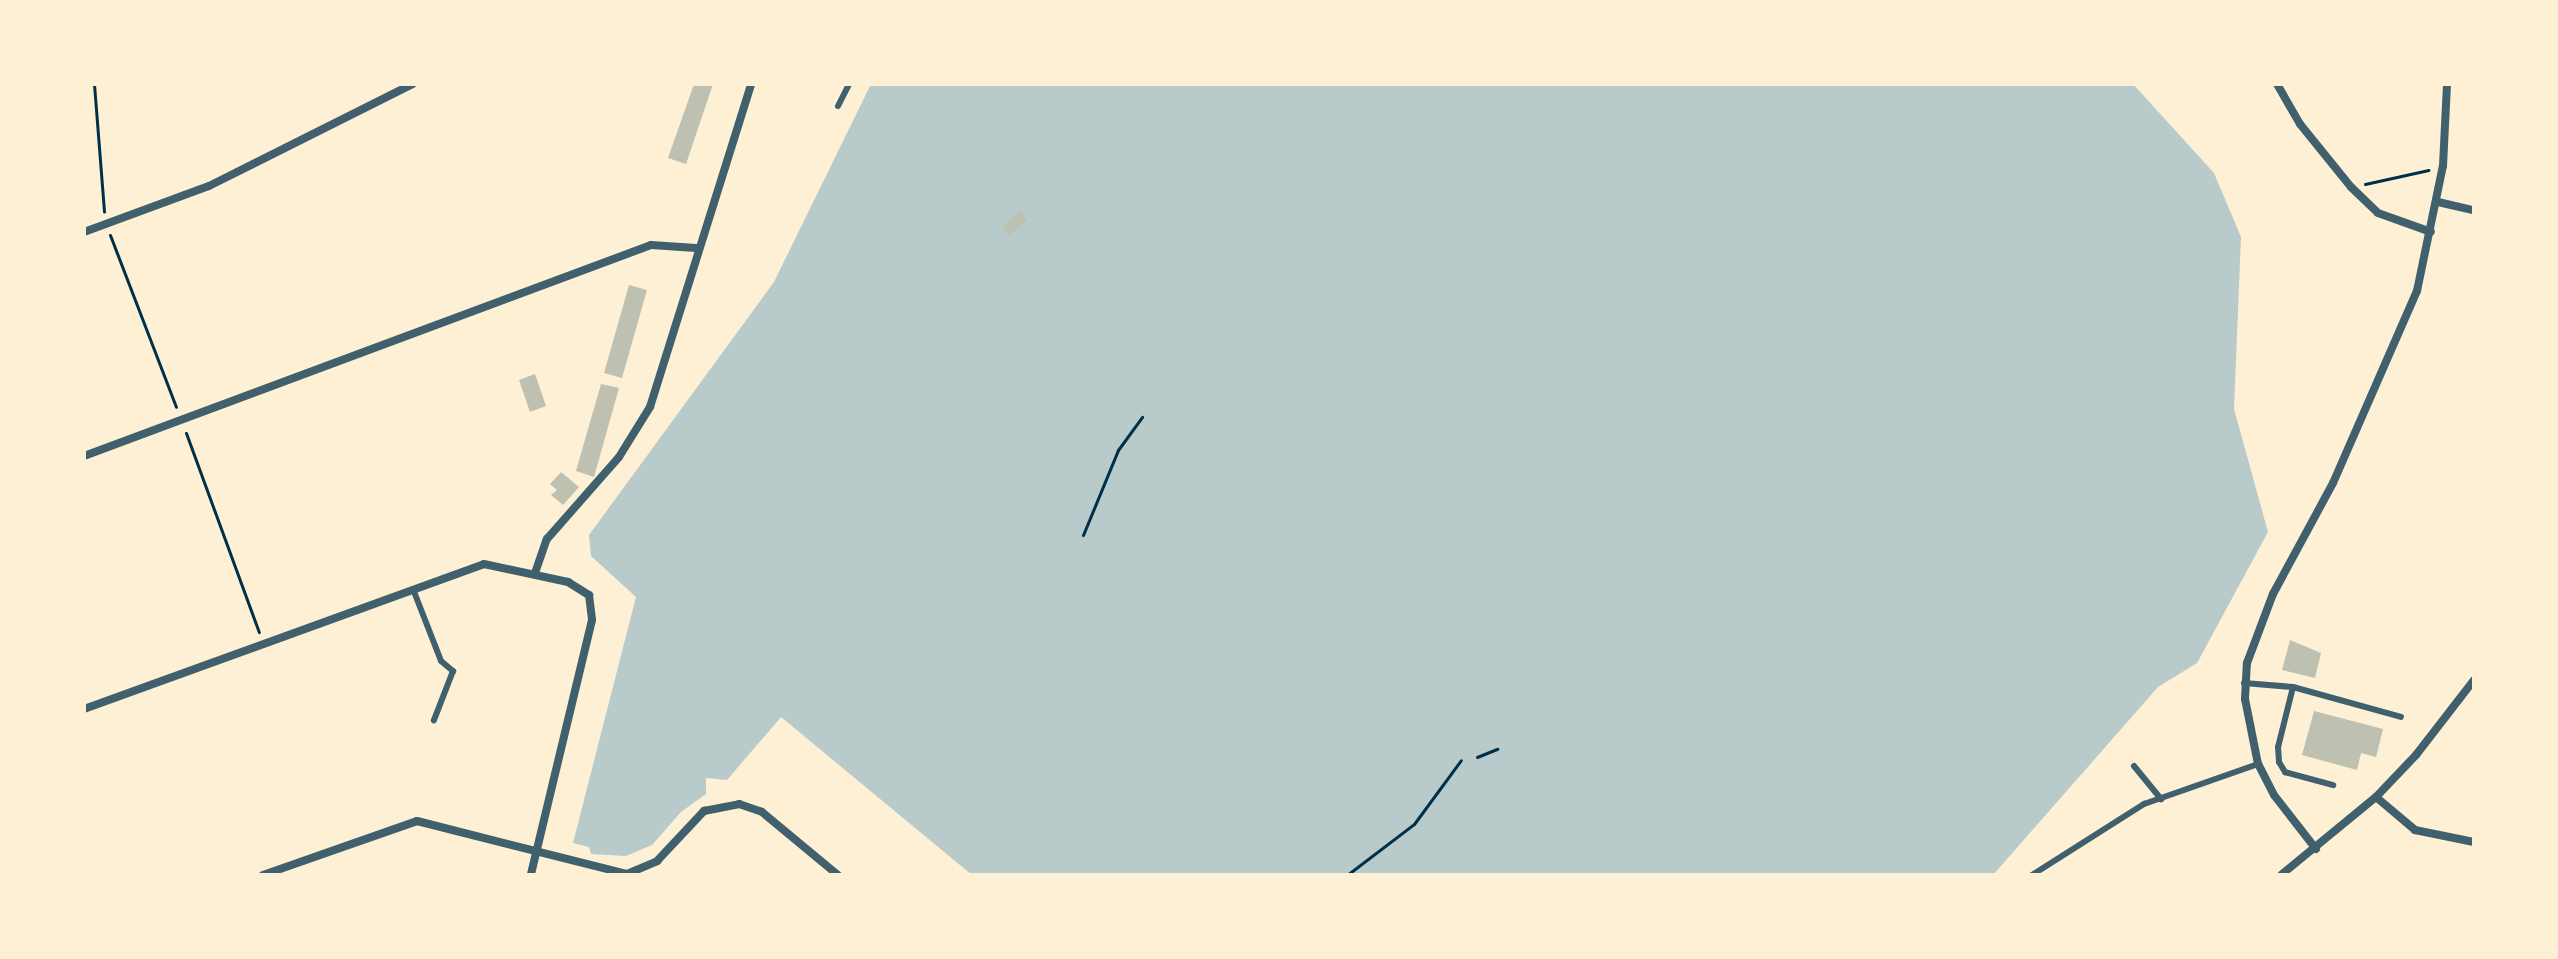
<!DOCTYPE html>
<style>
body{margin:0}
#map{position:relative;width:2558px;height:959px;overflow:hidden;background:#fdf0d5;font-family:Barlow,sans-serif}
div>[style]{position:absolute}
.green>*{inset:0;background:#b9caca}
.building>*{inset:0;background:#bec0b2}
.path>*{height:3px;margin:-1.5px;padding:0 1.5px;transform-origin:1.5px;border-radius:1.5px;background:#003049}
.service>*{height:6px;margin:-3px;padding:0 3px;transform-origin:3px;border-radius:3px;background:#3f606c}
.minor>*{height:8px;margin:-4px;padding:0 4px;transform-origin:4px;border-radius:4px;background:#3f606c}
span{translate:-50% -50%;white-space:nowrap;text-align:center;line-height:1.15;-webkit-text-stroke:7px #fdf0d5;paint-order:stroke}
.frame{position:absolute;inset:0;border:86px solid #fdf0d5;pointer-events:none}
</style>
<div id="map">
<div class="green">
<i style="clip-path:polygon(871px 84px,2133px 84px,2214px 173px,2241px 237px,2234px 409px,2268px 532px,2197px 663px,2158px 687px,1993px 875px,972px 875px,781px 717px,727px 780px,706px 778px,706px 794px,681px 812px,652px 845px,626px 856px,591px 854px,589px 847px,573px 843px,636px 597px,591px 556px,589px 535px,774px 282px)"></i>
</div>
<div class="building">
<i style="clip-path:polygon(694px 84px,713px 84px,686px 164px,668px 158px)"></i>
<i style="clip-path:polygon(1020px 211px,1027px 221px,1010px 235px,1002px 227px)"></i>
<i style="clip-path:polygon(629px 285px,647px 290px,622px 378px,604px 373px)"></i>
<i style="clip-path:polygon(535px 374px,546px 406px,530px 412px,519px 380px)"></i>
<i style="clip-path:polygon(601px 384px,619px 388px,594px 477px,576px 471px)"></i>
<i style="clip-path:polygon(561px 472px,579px 487px,563px 505px,551px 495px,557px 490px,550px 484px)"></i>
<i style="clip-path:polygon(2290px 640px,2321px 653px,2315px 678px,2282px 670px)"></i>
<i style="clip-path:polygon(2314px 711px,2383px 729px,2376px 757px,2361px 753px,2357px 770px,2302px 755px)"></i>
</div>
<div class="path">
<i style="left:94px;top:84px;width:128px;rotate:85.5deg"></i>
<i style="left:2365px;top:184px;width:65px;rotate:-12.5deg"></i>
<i style="left:110px;top:235px;width:184px;rotate:69deg"></i>
<i style="left:186px;top:433px;width:212px;rotate:69.9deg"></i>
<i style="left:1083px;top:535px;width:92px;rotate:-67.6deg"></i>
<i style="left:1118px;top:450px;width:41px;rotate:-54deg"></i>
<i style="left:1477px;top:757px;width:22px;rotate:-22deg"></i>
<i style="left:1347px;top:875px;width:84px;rotate:-37.3deg"></i>
<i style="left:1414px;top:824px;width:79px;rotate:-53.7deg"></i>
</div>
<div class="service">
<i style="left:838px;top:106px;width:25px;rotate:-63deg"></i>
<i style="left:413px;top:589px;width:77px;rotate:68.7deg"></i>
<i style="left:441px;top:661px;width:16px;rotate:40deg"></i>
<i style="left:453px;top:671px;width:53px;rotate:111.2deg"></i>
<i style="left:2244px;top:683px;width:49px;rotate:4.7deg"></i>
<i style="left:2293px;top:687px;width:112px;rotate:15.5deg"></i>
<i style="left:2293px;top:687px;width:62px;rotate:104deg"></i>
<i style="left:2278px;top:747px;width:15px;rotate:86deg"></i>
<i style="left:2279px;top:762px;width:12px;rotate:59deg"></i>
<i style="left:2285px;top:772px;width:50px;rotate:15.2deg"></i>
<i style="left:2134px;top:766px;width:43px;rotate:50.7deg"></i>
<i style="left:2032px;top:875px;width:133px;rotate:-32.4deg"></i>
<i style="left:2144px;top:804px;width:121px;rotate:-19.3deg"></i>
</div>
<div class="minor">
<i style="left:2277px;top:84px;width:46px;rotate:60.1deg"></i>
<i style="left:2300px;top:124px;width:81px;rotate:51deg"></i>
<i style="left:2351px;top:187px;width:37px;rotate:44deg"></i>
<i style="left:2378px;top:213px;width:56px;rotate:19.7deg"></i>
<i style="left:2438px;top:202px;width:37px;rotate:13deg"></i>
<i style="left:84px;top:232px;width:133px;rotate:-20.2deg"></i>
<i style="left:209px;top:186px;width:228px;rotate:-26.6deg"></i>
<i style="left:84px;top:456px;width:605px;rotate:-20.41deg"></i>
<i style="left:651px;top:245px;width:45px;rotate:3.8deg"></i>
<i style="left:535px;top:573px;width:36px;rotate:-71deg"></i>
<i style="left:547px;top:539px;width:109px;rotate:-48.7deg"></i>
<i style="left:619px;top:457px;width:59px;rotate:-58.2deg"></i>
<i style="left:650px;top:407px;width:338px;rotate:-72.6deg"></i>
<i style="left:84px;top:709px;width:425px;rotate:-19.9deg"></i>
<i style="left:484px;top:564px;width:86px;rotate:12.1deg"></i>
<i style="left:568px;top:582px;width:25px;rotate:32deg"></i>
<i style="left:589px;top:595px;width:25px;rotate:83deg"></i>
<i style="left:592px;top:620px;width:262px;rotate:103.5deg"></i>
<i style="left:2376px;top:797px;width:51px;rotate:40.2deg"></i>
<i style="left:2415px;top:830px;width:60px;rotate:11.5deg"></i>
<i style="left:2316px;top:849px;width:68px;rotate:-127.9deg"></i>
<i style="left:2274px;top:795px;width:35px;rotate:-117deg"></i>
<i style="left:2258px;top:764px;width:66px;rotate:-101.3deg"></i>
<i style="left:2245px;top:699px;width:36px;rotate:-87deg"></i>
<i style="left:2247px;top:663px;width:74px;rotate:-69.4deg"></i>
<i style="left:2273px;top:594px;width:126px;rotate:-61.6deg"></i>
<i style="left:2333px;top:483px;width:210px;rotate:-66.4deg"></i>
<i style="left:2417px;top:291px;width:128px;rotate:-78.3deg"></i>
<i style="left:2443px;top:166px;width:82px;rotate:-87.2deg"></i>
<i style="left:263px;top:875px;width:163px;rotate:-19.3deg"></i>
<i style="left:417px;top:821px;width:217px;rotate:14.2deg"></i>
<i style="left:627px;top:874px;width:33px;rotate:-23deg"></i>
<i style="left:657px;top:861px;width:69px;rotate:-46.8deg"></i>
<i style="left:704px;top:811px;width:36px;rotate:-11deg"></i>
<i style="left:739px;top:804px;width:24px;rotate:19deg"></i>
<i style="left:762px;top:812px;width:99px;rotate:39.7deg"></i>
<i style="left:2281px;top:875px;width:123px;rotate:-39.4deg"></i>
<i style="left:2376px;top:797px;width:58px;rotate:-46.4deg"></i>
<i style="left:2416px;top:755px;width:95px;rotate:-52.3deg"></i>
</div>
<div class="frame"></div>
</div>
